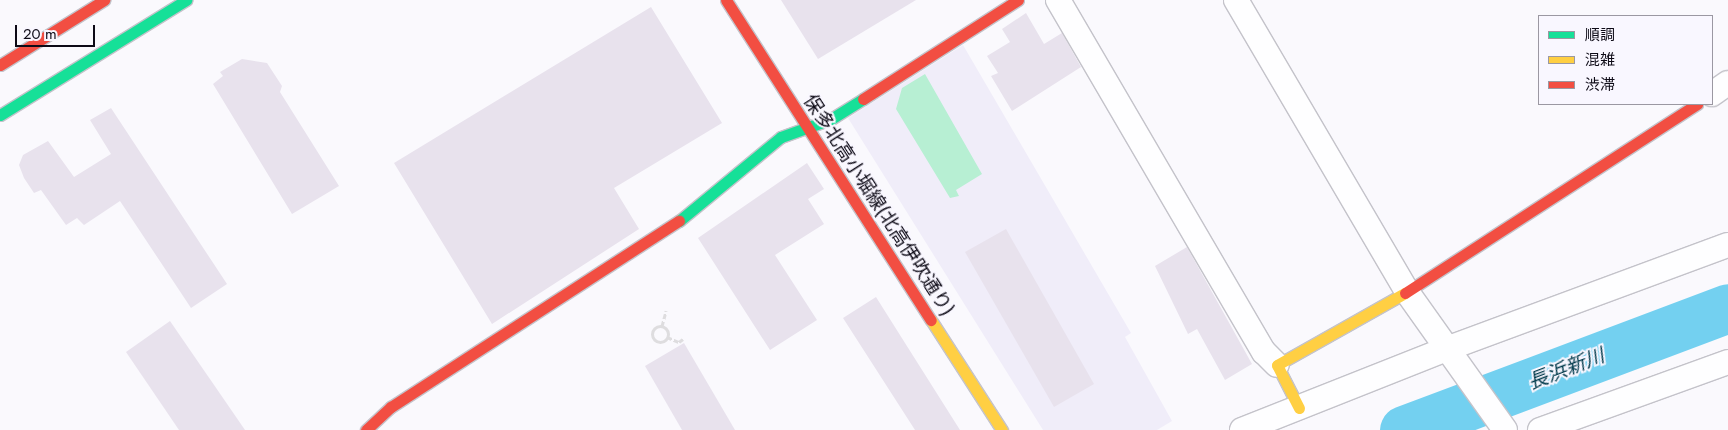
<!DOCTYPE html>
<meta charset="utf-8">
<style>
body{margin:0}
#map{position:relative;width:1728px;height:430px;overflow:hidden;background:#faf9fd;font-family:Jost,"Noto Sans JP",sans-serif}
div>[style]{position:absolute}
.built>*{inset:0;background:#f0edf9}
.green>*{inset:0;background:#b7efd3}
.river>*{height:49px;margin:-24.5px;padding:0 24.5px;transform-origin:24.5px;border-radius:24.5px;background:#73d0f0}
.building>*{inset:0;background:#e8e2ed}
.path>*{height:3px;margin-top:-1.5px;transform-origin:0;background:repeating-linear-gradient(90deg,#dedddf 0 5px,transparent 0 7.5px)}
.path>.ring{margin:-1.5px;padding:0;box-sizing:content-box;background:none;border:3px solid #dedddf;border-radius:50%}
.roads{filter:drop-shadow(1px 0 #c4c3ca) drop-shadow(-1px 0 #c4c3ca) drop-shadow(0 1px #c4c3ca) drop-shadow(0 -1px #c4c3ca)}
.street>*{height:24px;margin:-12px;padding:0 12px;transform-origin:12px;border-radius:12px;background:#fefeff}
.fast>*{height:11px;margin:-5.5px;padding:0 5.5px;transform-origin:5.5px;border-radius:5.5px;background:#16e098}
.slow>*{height:11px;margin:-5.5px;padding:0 5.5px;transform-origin:5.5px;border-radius:5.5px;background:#ffcf43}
.jam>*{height:11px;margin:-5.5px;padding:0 5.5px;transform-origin:5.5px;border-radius:5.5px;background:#f24e42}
span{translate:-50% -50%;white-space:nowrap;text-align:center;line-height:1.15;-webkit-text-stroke:4px #f9f7ff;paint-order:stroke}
.street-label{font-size:19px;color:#0d0a16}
.water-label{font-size:20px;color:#003a4b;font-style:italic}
.legend{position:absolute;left:1538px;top:15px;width:175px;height:90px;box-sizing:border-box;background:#f9f7ff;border:1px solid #9b98a2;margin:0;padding:6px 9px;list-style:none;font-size:15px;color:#0d0a16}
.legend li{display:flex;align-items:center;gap:10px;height:25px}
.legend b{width:25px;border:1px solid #9b98a2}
.scale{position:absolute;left:15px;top:25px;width:80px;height:22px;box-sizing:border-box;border:2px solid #0d0a16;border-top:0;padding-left:6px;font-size:15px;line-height:18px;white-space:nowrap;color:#0d0a16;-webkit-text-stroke:4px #f9f7ff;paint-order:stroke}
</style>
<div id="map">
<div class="built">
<i style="clip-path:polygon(963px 45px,1131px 333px,1125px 337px,1172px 421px,1157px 430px,1043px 430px,848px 118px)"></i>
</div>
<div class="green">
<i style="clip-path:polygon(925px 74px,982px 174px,956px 190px,959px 196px,950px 198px,896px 109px,902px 88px)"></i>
</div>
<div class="river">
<i style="left:1404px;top:430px;width:346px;rotate:-20.6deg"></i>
</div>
<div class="building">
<i style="clip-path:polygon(781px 0,916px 0,818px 59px)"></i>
<i style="clip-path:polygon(651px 7px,722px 123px,614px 188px,639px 229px,492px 324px,394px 163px)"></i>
<i style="clip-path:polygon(1026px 13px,1044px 44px,1062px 33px,1081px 67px,1012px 111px,991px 76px,998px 73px,987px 56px,1010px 42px,1002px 29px)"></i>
<i style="clip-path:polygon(242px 59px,267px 63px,282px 86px,280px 92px,339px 186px,292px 214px,213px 84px,223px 76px,220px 72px)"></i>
<i style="clip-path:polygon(111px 108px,227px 284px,191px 308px,120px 201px,84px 225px,77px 218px,66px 225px,41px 190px,34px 193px,24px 178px,19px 165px,23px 155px,48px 141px,74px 177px,111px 154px,90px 120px)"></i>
<i style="clip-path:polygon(807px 163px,824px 189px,808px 199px,824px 224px,775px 255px,817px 320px,770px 350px,698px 238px)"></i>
<i style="clip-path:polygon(1006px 229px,1094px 384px,1054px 407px,965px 252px)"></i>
<i style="clip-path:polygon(1187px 247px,1252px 364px,1225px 380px,1197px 329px,1188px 334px,1155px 266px)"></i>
<i style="clip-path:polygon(876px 297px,905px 343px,960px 430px,915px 430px,843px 318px)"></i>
<i style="clip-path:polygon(170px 321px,245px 430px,179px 430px,126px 352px)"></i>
<i style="clip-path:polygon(684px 343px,735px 430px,682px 430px,645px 366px)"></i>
</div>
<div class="path">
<i style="left:662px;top:326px;width:16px;rotate:-75deg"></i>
<i class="ring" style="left:652px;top:326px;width:13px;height:13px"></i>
<i style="left:667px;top:337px;width:13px;rotate:23deg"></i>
<i style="left:679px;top:342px;width:5px;rotate:-37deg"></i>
</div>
<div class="roads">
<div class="street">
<i style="left:1058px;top:0;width:408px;rotate:59.7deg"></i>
<i style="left:1264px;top:352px;width:18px;rotate:45deg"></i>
<i style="left:1236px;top:0;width:338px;rotate:59.6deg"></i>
<i style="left:1407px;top:292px;width:169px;rotate:54.6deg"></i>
<i style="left:1712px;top:94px;width:19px;rotate:-35deg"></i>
<i style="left:1242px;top:430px;width:223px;rotate:-21.6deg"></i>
<i style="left:1449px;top:348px;width:297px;rotate:-20.3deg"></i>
<i style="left:1540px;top:430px;width:200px;rotate:-19.9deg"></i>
</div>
<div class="fast">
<i style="left:0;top:115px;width:219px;rotate:-31.7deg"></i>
<i style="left:679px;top:221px;width:132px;rotate:-39.5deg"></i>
<i style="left:781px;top:137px;width:53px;rotate:-19.8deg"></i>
<i style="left:831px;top:119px;width:38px;rotate:-32deg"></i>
</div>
<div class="slow">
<i style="left:931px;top:320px;width:131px;rotate:57.2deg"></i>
<i style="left:1299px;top:408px;width:48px;rotate:-117.1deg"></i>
<i style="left:1277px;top:365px;width:147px;rotate:-29.4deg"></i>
</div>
<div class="jam">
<i style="left:726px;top:0;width:380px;rotate:57.4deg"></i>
<i style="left:0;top:65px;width:123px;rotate:-32deg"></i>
<i style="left:863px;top:99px;width:184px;rotate:-32.6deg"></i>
<i style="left:1405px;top:293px;width:348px;rotate:-32.9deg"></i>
<i style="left:366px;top:430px;width:34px;rotate:-43deg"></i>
<i style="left:391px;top:407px;width:343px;rotate:-32.9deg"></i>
</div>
</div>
<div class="street-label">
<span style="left:879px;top:205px;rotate:57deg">保多北高小堀線(北高伊吹通り)</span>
</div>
<div class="water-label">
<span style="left:1566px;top:369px;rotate:-21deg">長浜新川</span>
</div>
<ul class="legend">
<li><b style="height:6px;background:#16e098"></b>順調</li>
<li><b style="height:6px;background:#ffcf43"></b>混雑</li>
<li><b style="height:6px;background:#f24e42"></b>渋滞</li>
</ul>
<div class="scale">20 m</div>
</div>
